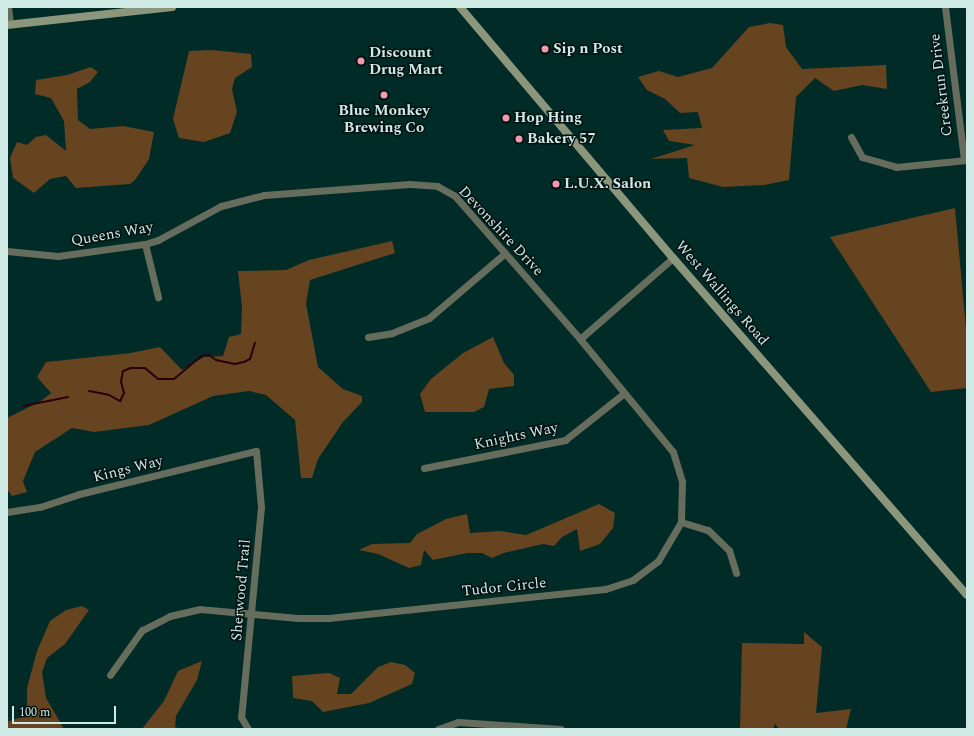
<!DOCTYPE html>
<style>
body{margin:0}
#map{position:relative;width:974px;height:736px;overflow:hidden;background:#012b27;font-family:Spectral,serif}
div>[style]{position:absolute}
.green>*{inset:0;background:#664420}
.stream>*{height:2px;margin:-1px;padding:0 1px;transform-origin:1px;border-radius:1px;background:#2b000c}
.street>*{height:7px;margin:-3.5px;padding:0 3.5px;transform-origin:3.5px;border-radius:3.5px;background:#666d5d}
.secondary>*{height:8px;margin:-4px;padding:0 4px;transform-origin:4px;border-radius:4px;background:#8c967d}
.dots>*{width:11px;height:11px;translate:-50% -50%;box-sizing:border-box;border:2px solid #00110f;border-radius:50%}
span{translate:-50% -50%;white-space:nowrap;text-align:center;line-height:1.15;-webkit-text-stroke:3px #00110f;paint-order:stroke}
.poi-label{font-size:15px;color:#cfe9e5;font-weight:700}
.left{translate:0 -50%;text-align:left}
.street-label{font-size:15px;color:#cfe9e5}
.frame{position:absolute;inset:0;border:8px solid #cfe9e5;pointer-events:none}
.scale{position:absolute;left:12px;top:706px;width:104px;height:18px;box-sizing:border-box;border:2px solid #cfe9e5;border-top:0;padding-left:5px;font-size:12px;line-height:14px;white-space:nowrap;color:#cfe9e5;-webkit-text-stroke:3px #00110f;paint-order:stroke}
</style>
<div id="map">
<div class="green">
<i style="clip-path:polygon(770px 23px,783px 25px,786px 47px,802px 69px,886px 65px,887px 89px,862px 85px,834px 91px,815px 78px,796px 97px,789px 180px,764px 185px,723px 187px,689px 178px,687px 158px,651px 159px,695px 145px,669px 141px,663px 130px,702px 128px,698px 112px,680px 113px,665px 99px,647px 90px,638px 77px,659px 71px,678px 77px,712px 68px,749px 27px)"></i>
<i style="clip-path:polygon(212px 50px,251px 54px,252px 67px,235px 78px,232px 89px,237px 112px,230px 133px,204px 142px,179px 138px,173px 119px,189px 51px)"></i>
<i style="clip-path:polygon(91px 67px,98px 72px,90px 82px,77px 89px,78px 120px,90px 129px,123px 126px,154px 132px,149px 159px,135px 180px,130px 184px,76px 188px,66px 176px,50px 179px,34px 193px,13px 178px,10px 158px,17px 142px,27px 145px,36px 137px,46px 135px,66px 151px,64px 121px,51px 98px,35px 94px,36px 80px,67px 75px)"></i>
<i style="clip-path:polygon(955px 208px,967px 339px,967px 388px,931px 392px,830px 237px)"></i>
<i style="clip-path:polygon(392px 241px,395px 253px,310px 280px,306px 304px,318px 367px,343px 389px,362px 396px,362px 402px,343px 422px,318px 459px,312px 478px,301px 478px,295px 420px,266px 395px,249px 391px,213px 396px,149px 425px,94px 432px,72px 428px,35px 452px,23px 481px,27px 492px,12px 496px,7px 489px,7px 418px,41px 401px,51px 393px,37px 377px,46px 362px,131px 353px,160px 347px,182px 370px,204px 357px,223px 356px,229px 337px,241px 334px,242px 307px,238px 271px,286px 270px,309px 260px)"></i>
<i style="clip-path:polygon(493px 337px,504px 363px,514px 375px,514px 386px,489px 389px,484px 407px,474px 412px,425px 412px,420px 394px,431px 379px,463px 353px)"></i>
<i style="clip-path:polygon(599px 504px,615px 513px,613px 528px,600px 544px,580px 551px,577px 529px,562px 537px,554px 546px,543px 544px,504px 553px,492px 558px,482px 553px,467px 553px,433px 560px,424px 550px,421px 565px,409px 568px,378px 554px,359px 550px,372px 544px,410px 543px,417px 534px,446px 519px,467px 514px,470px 533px,500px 531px,526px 535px)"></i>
<i style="clip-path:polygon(82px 606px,89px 610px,65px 644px,47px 658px,42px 672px,46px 698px,64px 729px,7px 729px,7px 722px,27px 715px,27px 688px,37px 651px,50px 621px,66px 610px)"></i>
<i style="clip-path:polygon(804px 632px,822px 647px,816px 713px,851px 709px,846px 729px,779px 729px,775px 724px,773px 729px,740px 729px,742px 643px,804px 644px)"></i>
<i style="clip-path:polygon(202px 661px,197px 680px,176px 716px,175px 727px,181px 729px,142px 729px,164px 701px,178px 671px)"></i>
<i style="clip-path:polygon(391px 662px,405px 665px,415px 673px,412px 684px,369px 703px,323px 712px,312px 701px,293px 698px,292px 676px,329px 673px,340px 678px,337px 694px,351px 694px,378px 667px)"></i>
</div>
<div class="stream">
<i style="left:89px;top:391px;width:20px;rotate:11deg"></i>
<i style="left:109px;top:395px;width:13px;rotate:29deg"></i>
<i style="left:120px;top:401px;width:9px;rotate:-63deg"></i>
<i style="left:124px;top:393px;width:11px;rotate:-105deg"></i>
<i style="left:121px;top:382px;width:11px;rotate:-80deg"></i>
<i style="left:123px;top:371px;width:9px;rotate:-21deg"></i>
<i style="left:131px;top:368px;width:14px"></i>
<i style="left:145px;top:368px;width:17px;rotate:40deg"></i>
<i style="left:158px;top:379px;width:16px"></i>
<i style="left:174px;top:379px;width:35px;rotate:-40deg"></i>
<i style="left:201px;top:356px;width:8px;rotate:-7deg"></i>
<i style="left:209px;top:355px;width:9px;rotate:36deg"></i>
<i style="left:216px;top:360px;width:19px;rotate:12deg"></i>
<i style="left:235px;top:364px;width:9px;rotate:-13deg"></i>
<i style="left:244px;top:362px;width:7px;rotate:-27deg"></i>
<i style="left:250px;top:359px;width:17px;rotate:-73deg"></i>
<i style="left:23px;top:406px;width:46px;rotate:-11.3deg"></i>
</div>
<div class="street">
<i style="left:8px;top:7px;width:17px;rotate:83deg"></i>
<i style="left:945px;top:7px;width:154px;rotate:82.9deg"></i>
<i style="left:851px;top:137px;width:23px;rotate:61deg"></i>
<i style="left:862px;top:157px;width:35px;rotate:16deg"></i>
<i style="left:896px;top:167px;width:71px;rotate:-5.6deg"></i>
<i style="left:145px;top:244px;width:55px;rotate:76.2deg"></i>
<i style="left:7px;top:251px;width:51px;rotate:5.6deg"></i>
<i style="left:58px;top:256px;width:88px;rotate:-7.9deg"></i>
<i style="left:145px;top:244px;width:14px;rotate:-17deg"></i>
<i style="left:158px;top:240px;width:72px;rotate:-28.4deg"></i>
<i style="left:221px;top:206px;width:44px;rotate:-14.3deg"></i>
<i style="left:264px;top:195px;width:146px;rotate:-4.3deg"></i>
<i style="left:410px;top:184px;width:27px;rotate:4deg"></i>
<i style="left:437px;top:186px;width:21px;rotate:29deg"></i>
<i style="left:455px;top:196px;width:190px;rotate:48.8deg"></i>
<i style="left:580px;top:339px;width:146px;rotate:50.5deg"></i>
<i style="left:673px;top:452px;width:30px;rotate:73deg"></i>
<i style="left:682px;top:481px;width:41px;rotate:91.4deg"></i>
<i style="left:681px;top:522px;width:45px;rotate:120.5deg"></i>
<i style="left:658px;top:561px;width:31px;rotate:143deg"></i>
<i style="left:633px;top:580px;width:29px;rotate:162deg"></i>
<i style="left:605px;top:589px;width:278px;rotate:174deg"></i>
<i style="left:329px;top:618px;width:31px;rotate:180deg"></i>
<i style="left:298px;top:618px;width:98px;rotate:-174.8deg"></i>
<i style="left:200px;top:609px;width:31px;rotate:167deg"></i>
<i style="left:170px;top:616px;width:31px;rotate:153deg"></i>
<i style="left:142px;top:630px;width:55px;rotate:125.4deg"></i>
<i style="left:368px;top:337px;width:24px;rotate:-9deg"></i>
<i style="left:392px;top:333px;width:40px;rotate:-22deg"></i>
<i style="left:429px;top:318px;width:100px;rotate:-40.5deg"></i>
<i style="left:580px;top:339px;width:123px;rotate:-41.1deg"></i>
<i style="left:424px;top:468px;width:144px;rotate:-11.2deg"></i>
<i style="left:565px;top:440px;width:74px;rotate:-38.4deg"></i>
<i style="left:7px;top:512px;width:33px;rotate:-9deg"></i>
<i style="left:40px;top:507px;width:41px;rotate:-18.4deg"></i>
<i style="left:79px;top:494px;width:182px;rotate:-13.7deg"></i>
<i style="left:256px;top:451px;width:56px;rotate:84.9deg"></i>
<i style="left:261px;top:507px;width:211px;rotate:95.4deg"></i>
<i style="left:241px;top:717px;width:14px;rotate:60deg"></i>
<i style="left:681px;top:522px;width:28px;rotate:17deg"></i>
<i style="left:708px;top:530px;width:29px;rotate:44deg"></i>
<i style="left:729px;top:550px;width:24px;rotate:73deg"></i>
<i style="left:438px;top:729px;width:21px;rotate:-19deg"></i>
<i style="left:458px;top:722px;width:103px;rotate:3.9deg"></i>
</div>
<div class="secondary">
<i style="left:460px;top:7px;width:329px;rotate:49.7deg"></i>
<i style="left:673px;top:258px;width:447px;rotate:48.9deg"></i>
<i style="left:7px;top:25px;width:166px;rotate:-6.2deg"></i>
</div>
<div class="dots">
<i style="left:545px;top:49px;background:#f29aad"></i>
<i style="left:361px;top:61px;background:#f29aad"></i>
<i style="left:384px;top:95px;background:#f29aad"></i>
<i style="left:506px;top:118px;background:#f29aad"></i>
<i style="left:519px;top:139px;background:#f29aad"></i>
<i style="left:556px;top:184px;background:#f29aad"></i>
</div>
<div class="poi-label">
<span class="left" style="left:553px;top:49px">Sip n Post</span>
<span class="left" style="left:369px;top:61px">Discount<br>Drug Mart</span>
<span style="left:384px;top:119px">Blue Monkey<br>Brewing Co</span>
<span class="left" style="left:514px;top:118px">Hop Hing</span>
<span class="left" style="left:527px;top:139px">Bakery 57</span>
<span class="left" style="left:564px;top:184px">L.U.X. Salon</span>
</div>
<div class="street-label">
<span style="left:941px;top:85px;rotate:-97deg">Creekrun Drive</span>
<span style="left:501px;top:231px;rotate:47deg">Devonshire Drive</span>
<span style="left:112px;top:234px;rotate:-10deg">Queens Way</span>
<span style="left:722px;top:293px;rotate:49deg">West Wallings Road</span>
<span style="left:516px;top:436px;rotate:-12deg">Knights Way</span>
<span style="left:128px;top:469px;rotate:-14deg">Kings Way</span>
<span style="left:504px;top:587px;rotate:-6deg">Tudor Circle</span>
<span style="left:241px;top:590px;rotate:-85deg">Sherwood Trail</span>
</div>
<div class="frame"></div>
<div class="scale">100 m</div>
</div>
